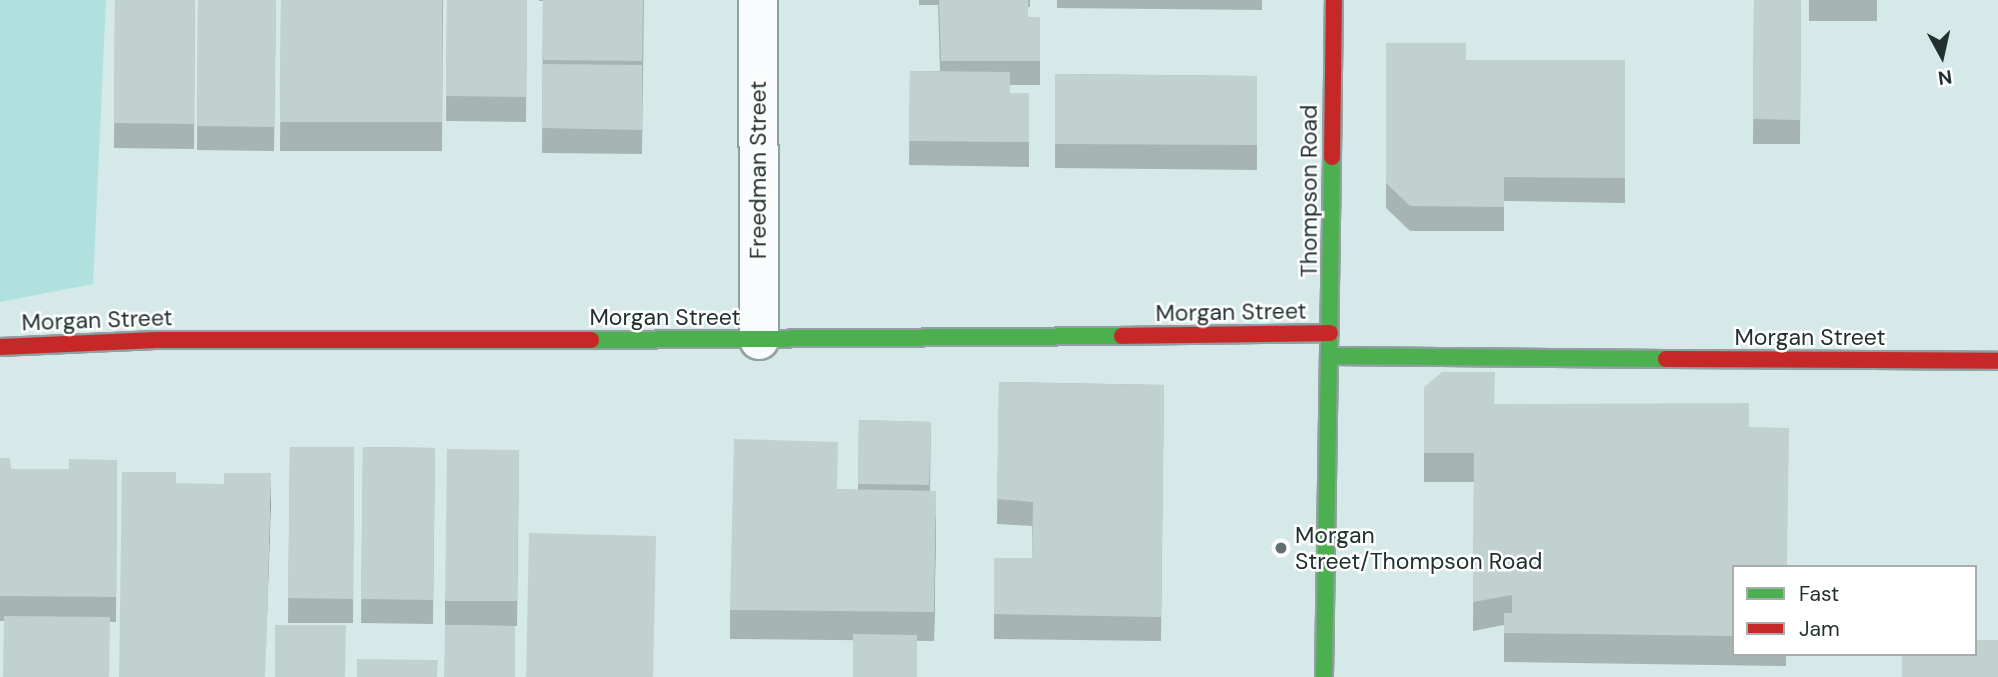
<!DOCTYPE html>
<style>
body{margin:0}
#map{position:relative;width:1998px;height:677px;overflow:hidden;background:#d5e9e8;font-family:"DM Sans",sans-serif}
div>[style]{position:absolute}
.green>*{inset:0;background:#b0e1df}
.roads{filter:drop-shadow(2px 0 #909f9f) drop-shadow(-2px 0 #909f9f) drop-shadow(0 2px #909f9f) drop-shadow(0 -2px #909f9f)}
.street>*{height:38px;margin:-19px;padding:0 19px;transform-origin:19px;border-radius:19px;background:#f9fcfc}
.fast>*{height:16px;margin:-8px;padding:0 8px;transform-origin:8px;border-radius:8px;background:#4caf50}
.jam>*{height:16px;margin:-8px;padding:0 8px;transform-origin:8px;border-radius:8px;background:#c62828}
.wall>*{inset:0;background:#a6b4b3}
.shaded-wall>*{inset:0;background:#879292}
.building>*{inset:0;background:#c1d1d0}
.dots>*{width:19px;height:19px;translate:-50% -50%;box-sizing:border-box;border:4px solid #fff;border-radius:50%}
span{translate:-50% -50%;white-space:nowrap;text-align:center;line-height:1.15;-webkit-text-stroke:5px #fff;paint-order:stroke}
.street-label{font-size:23px;color:#223130}
.poi-label{font-size:23px;color:#223130}
.left{translate:0 -50%;text-align:left}
.legend{position:absolute;left:1732px;top:565px;width:245px;height:91px;box-sizing:border-box;background:#fff;border:2px solid #a7adac;margin:0;padding:9px 12px;list-style:none;font-size:21px;color:#223130}
.legend li{display:flex;align-items:center;gap:14px;height:35px}
.legend b{width:35px;border:2px solid #a7adac}
.north{position:absolute;left:1907px;top:21px;width:70px;height:70px;-webkit-text-stroke:5px #fff;paint-order:stroke;rotate:172deg;font-size:19px;font-weight:700;line-height:28px;text-align:center;color:#223130}
.north::after{content:'';display:block;margin:auto;width:24px;height:32px;background:#223130;clip-path:polygon(50% 0,100% 100%,50% 72%,0 100%)}
</style>
<div id="map">
<div class="green">
<i style="clip-path:polygon(0 0,106px 0,93px 284px,0 302px)"></i>
</div>
<div class="roads">
<div class="street">
<i style="left:758px;top:0;width:340px;rotate:89.8deg"></i>
</div>
<div class="fast">
<i style="left:591px;top:340px;width:531px;rotate:-0.43deg"></i>
<i style="left:1329px;top:356px;width:337px;rotate:0.5deg"></i>
<i style="left:1324px;top:677px;width:520px;rotate:-89.12deg"></i>
</div>
<div class="jam">
<i style="left:1332px;top:157px;width:157px;rotate:-89.3deg"></i>
<i style="left:1122px;top:336px;width:208px;rotate:-0.8deg"></i>
<i style="left:0;top:347px;width:156px;rotate:-2.6deg"></i>
<i style="left:156px;top:340px;width:435px"></i>
<i style="left:1666px;top:359px;width:332px;rotate:0.3deg"></i>
</div>
</div>
<div class="wall">
<i style="clip-path:polygon(115px 0,195px 0,194px 149px,114px 148px)"></i>
<i style="clip-path:polygon(198px 0,276px 0,274px 151px,197px 150px)"></i>
<i style="clip-path:polygon(281px 0,443px 0,442px 151px,280px 151px)"></i>
<i style="clip-path:polygon(447px 0,527px 0,526px 122px,446px 121px)"></i>
<i style="clip-path:polygon(539px 0,644px 0,642px 154px,542px 153px,543px 1px,539px 1px)"></i>
<i style="clip-path:polygon(919px 0,1030px 0,1030px 7px,1028px 7px,1028px 17px,1040px 17px,1040px 85px,1010px 85px,1010px 93px,1029px 93px,1029px 167px,909px 165px,910px 71px,940px 71px,938px 5px,919px 5px)"></i>
<i style="clip-path:polygon(1057px 0,1262px 0,1262px 10px,1057px 8px)"></i>
<i style="clip-path:polygon(1754px 0,1801px 0,1800px 144px,1753px 144px)"></i>
<i style="clip-path:polygon(1809px 0,1877px 0,1877px 21px,1809px 21px)"></i>
<i style="clip-path:polygon(1386px 43px,1466px 60px,1625px 60px,1625px 203px,1504px 201px,1504px 231px,1410px 231px,1386px 208px)"></i>
<i style="clip-path:polygon(1055px 74px,1257px 76px,1257px 170px,1055px 168px)"></i>
<i style="clip-path:polygon(999px 382px,1164px 385px,1161px 641px,994px 639px,994px 558px,1032px 558px,1032px 526px,997px 524px)"></i>
<i style="clip-path:polygon(1424px 387px,1495px 404px,1734px 567px,1734px 654px,1786px 654px,1786px 666px,1504px 662px,1504px 625px,1473px 631px,1474px 482px,1424px 482px)"></i>
<i style="clip-path:polygon(859px 420px,931px 422px,930px 491px,936px 520px,934px 641px,730px 639px,730px 610px,837px 489px,858px 490px)"></i>
<i style="clip-path:polygon(290px 447px,354px 447px,353px 623px,288px 623px)"></i>
<i style="clip-path:polygon(363px 447px,435px 448px,433px 624px,361px 623px)"></i>
<i style="clip-path:polygon(519px 450px,517px 626px,445px 625px,445px 601px)"></i>
<i style="clip-path:polygon(0 458px,11px 469px,69px 469px,117px 460px,116px 622px,0 621px)"></i>
</div>
<div class="shaded-wall">
<i style="clip-path:polygon(271px 473px,271px 502px,265px 677px)"></i>
<i style="clip-path:polygon(936px 491px,936px 520px,934px 641px,934px 612px)"></i>
</div>
<div class="building">
<i style="clip-path:polygon(115px 0,195px 0,194px 124px,114px 123px)"></i>
<i style="clip-path:polygon(198px 0,276px 0,274px 127px,197px 126px)"></i>
<i style="clip-path:polygon(281px 0,442px 0,442px 122px,280px 122px)"></i>
<i style="clip-path:polygon(447px 0,527px 0,526px 97px,446px 96px)"></i>
<i style="clip-path:polygon(543px 0,643px 0,642px 61px,542px 60px)"></i>
<i style="clip-path:polygon(939px 0,1028px 0,1028px 17px,1040px 17px,1040px 61px,941px 61px)"></i>
<i style="clip-path:polygon(1754px 0,1801px 0,1800px 120px,1753px 119px)"></i>
<i style="clip-path:polygon(1386px 43px,1466px 43px,1466px 60px,1625px 60px,1625px 178px,1504px 177px,1504px 207px,1410px 206px,1386px 183px)"></i>
<i style="clip-path:polygon(543px 64px,642px 65px,642px 130px,542px 128px)"></i>
<i style="clip-path:polygon(910px 71px,1010px 72px,1010px 93px,1029px 93px,1029px 142px,909px 141px)"></i>
<i style="clip-path:polygon(1055px 74px,1257px 76px,1257px 145px,1055px 144px)"></i>
<i style="clip-path:polygon(1442px 372px,1495px 372px,1494px 404px,1749px 403px,1749px 427px,1789px 428px,1787px 567px,1734px 567px,1734px 636px,1504px 633px,1504px 613px,1512px 613px,1512px 595px,1473px 602px,1474px 453px,1424px 453px,1424px 387px)"></i>
<i style="clip-path:polygon(999px 382px,1164px 385px,1161px 617px,994px 614px,994px 558px,1032px 558px,1033px 502px,997px 499px)"></i>
<i style="clip-path:polygon(859px 420px,931px 422px,929px 485px,858px 484px)"></i>
<i style="clip-path:polygon(734px 439px,838px 442px,837px 489px,936px 491px,934px 612px,730px 610px)"></i>
<i style="clip-path:polygon(290px 447px,354px 447px,353px 599px,288px 598px)"></i>
<i style="clip-path:polygon(363px 447px,435px 448px,433px 600px,361px 599px)"></i>
<i style="clip-path:polygon(447px 449px,519px 450px,517px 601px,445px 601px)"></i>
<i style="clip-path:polygon(0 458px,10px 458px,11px 469px,69px 469px,69px 459px,117px 460px,116px 597px,0 596px)"></i>
<i style="clip-path:polygon(122px 472px,176px 472px,176px 483px,224px 484px,224px 473px,271px 473px,265px 677px,119px 677px)"></i>
<i style="clip-path:polygon(529px 533px,656px 536px,653px 677px,526px 677px)"></i>
<i style="clip-path:polygon(4px 616px,110px 617px,109px 677px,3px 677px)"></i>
<i style="clip-path:polygon(275px 625px,346px 625px,345px 677px,275px 677px)"></i>
<i style="clip-path:polygon(445px 625px,515px 626px,515px 677px,444px 677px)"></i>
<i style="clip-path:polygon(853px 634px,917px 635px,917px 677px,853px 677px)"></i>
<i style="clip-path:polygon(1975px 640px,1998px 640px,1998px 677px,1902px 677px,1902px 654px,1975px 654px)"></i>
<i style="clip-path:polygon(357px 659px,438px 660px,437px 677px,357px 677px)"></i>
</div>
<div class="dots">
<i style="left:1281px;top:548px;background:#617170"></i>
</div>
<div class="street-label">
<span style="left:758px;top:170px;rotate:-90deg">Freedman Street</span>
<span style="left:1309px;top:191px;rotate:-90deg">Thompson Road</span>
<span style="left:1231px;top:312px;rotate:-1deg">Morgan Street</span>
<span style="left:665px;top:317px">Morgan Street</span>
<span style="left:97px;top:320px;rotate:-2deg">Morgan Street</span>
<span style="left:1810px;top:337px">Morgan Street</span>
</div>
<div class="poi-label">
<span class="left" style="left:1295px;top:548px">Morgan<br>Street/Thompson Road</span>
</div>
<ul class="legend">
<li><b style="height:9px;background:#4caf50"></b>Fast</li>
<li><b style="height:9px;background:#c62828"></b>Jam</li>
</ul>
<div class="north">N</div>
</div>
